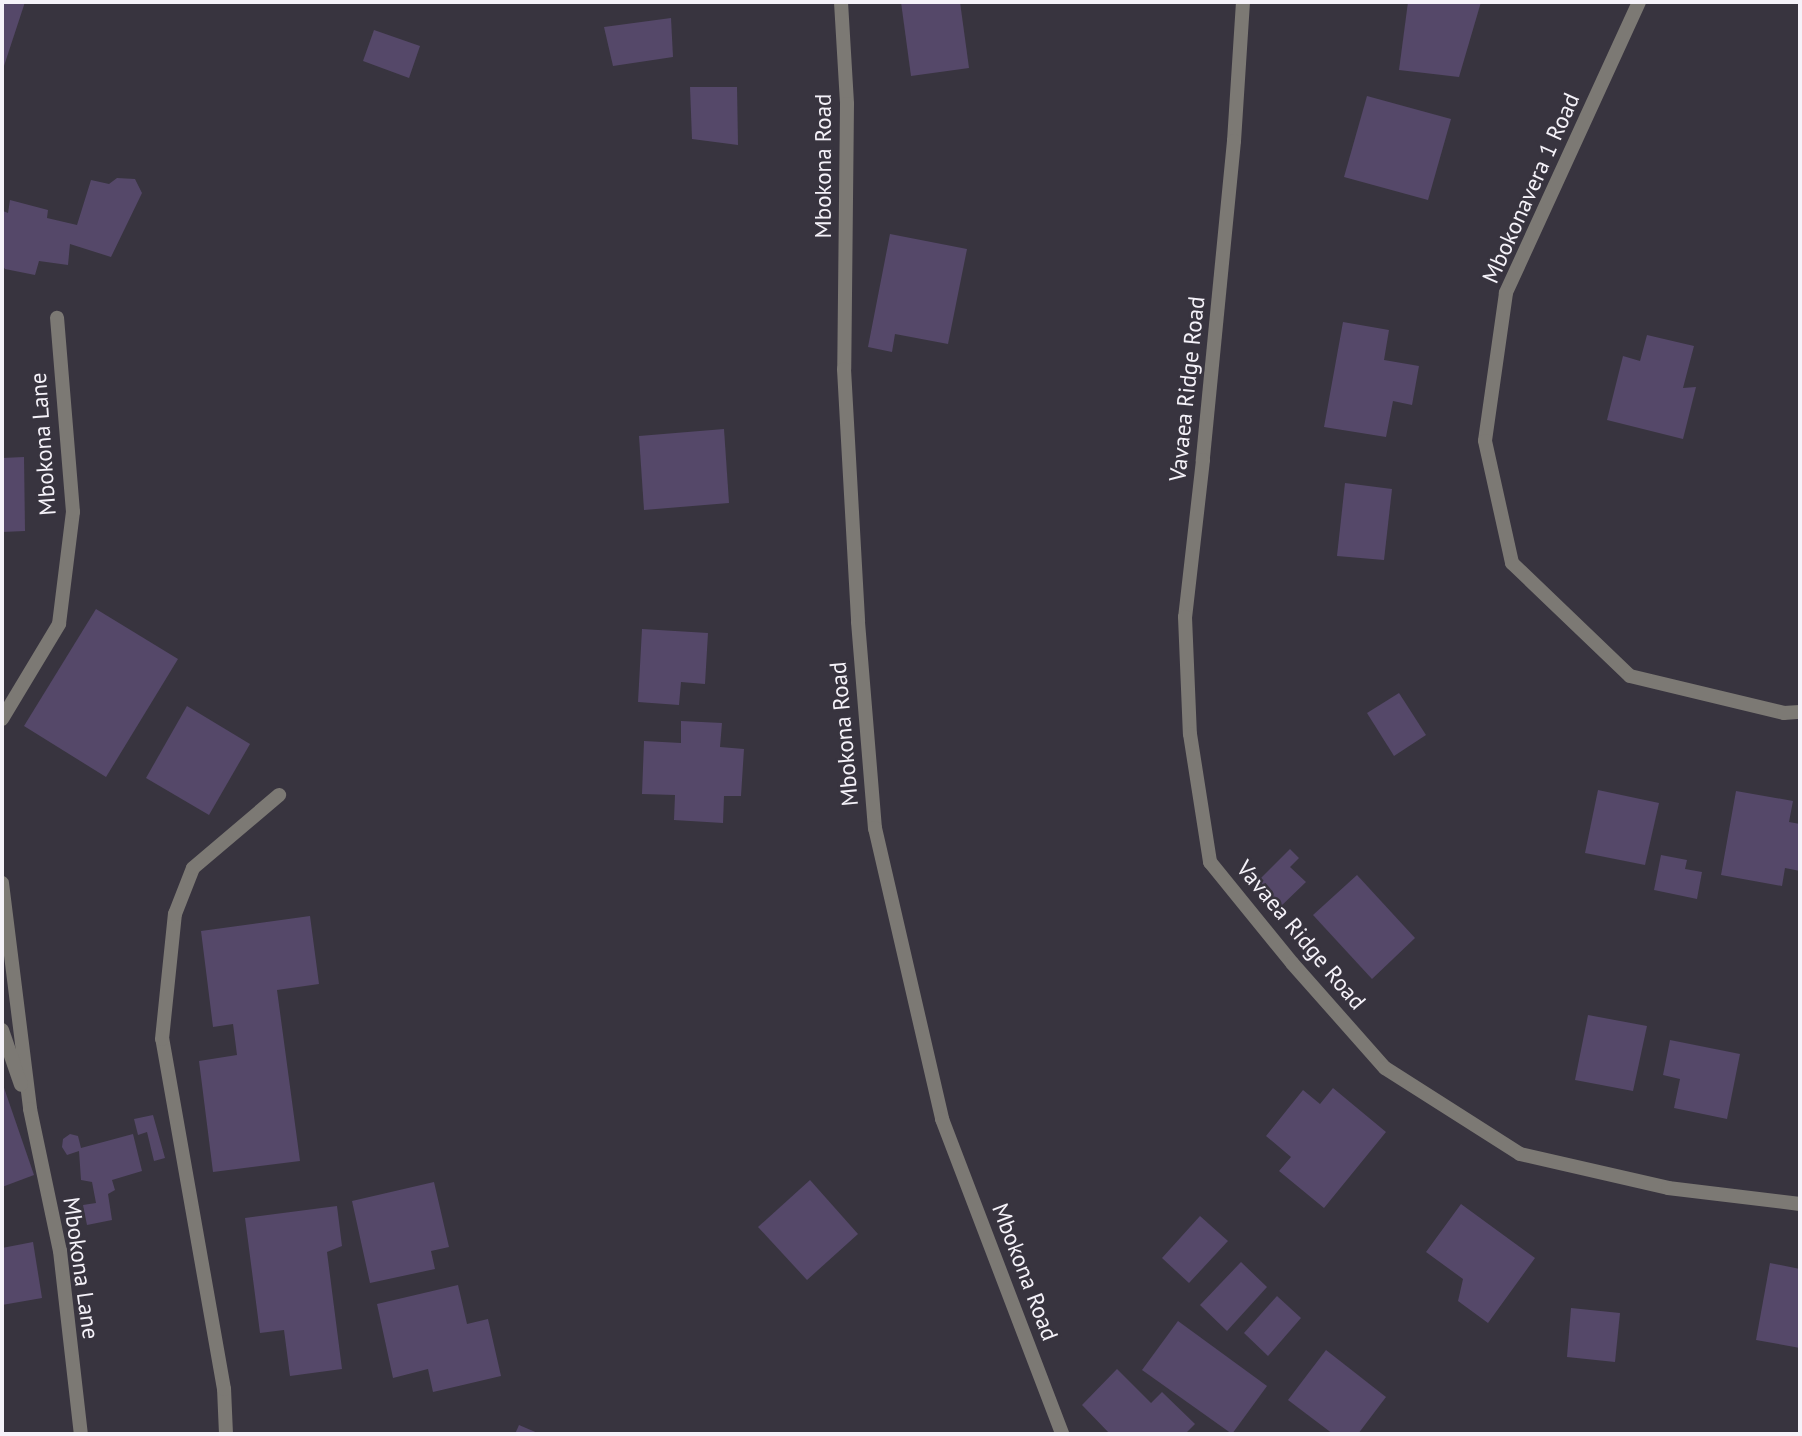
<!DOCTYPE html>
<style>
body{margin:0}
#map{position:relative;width:1802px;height:1436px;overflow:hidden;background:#38343f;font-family:"PT Sans",sans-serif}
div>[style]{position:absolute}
.building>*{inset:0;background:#554869}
.minor>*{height:14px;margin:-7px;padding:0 7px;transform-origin:7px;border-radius:7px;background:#7c7974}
span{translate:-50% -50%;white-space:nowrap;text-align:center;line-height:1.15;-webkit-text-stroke:5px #38343f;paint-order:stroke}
.street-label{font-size:23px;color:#f5f2f9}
.frame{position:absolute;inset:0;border:4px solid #f5f2f9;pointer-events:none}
</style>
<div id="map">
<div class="building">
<i style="clip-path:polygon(2px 2px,25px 2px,2px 72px)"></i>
<i style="clip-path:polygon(901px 2px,960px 2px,969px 68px,911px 76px)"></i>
<i style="clip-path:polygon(1408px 2px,1481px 2px,1459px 77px,1399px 70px)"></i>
<i style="clip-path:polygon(671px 18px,673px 57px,613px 66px,604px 27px)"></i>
<i style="clip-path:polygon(374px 30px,420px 46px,409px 78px,363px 61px)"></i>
<i style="clip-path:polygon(690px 87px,737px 87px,738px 145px,692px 139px)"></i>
<i style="clip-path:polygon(1367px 96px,1451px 119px,1428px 200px,1344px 177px)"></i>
<i style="clip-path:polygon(117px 178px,135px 179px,142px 193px,111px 257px,70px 244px,68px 265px,39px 261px,35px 275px,5px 269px,2px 265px,2px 218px,3px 211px,8px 213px,10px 200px,48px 210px,47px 218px,77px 225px,91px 180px,109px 184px)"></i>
<i style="clip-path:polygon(890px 234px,967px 249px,948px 344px,895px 334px,892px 352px,868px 347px)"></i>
<i style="clip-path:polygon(1343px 322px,1389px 330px,1384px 360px,1419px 366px,1412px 405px,1393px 401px,1386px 437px,1324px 427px)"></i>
<i style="clip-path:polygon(1647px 335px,1694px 346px,1683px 388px,1696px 387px,1683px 439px,1607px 420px,1623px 356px,1640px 361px)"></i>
<i style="clip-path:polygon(724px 429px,729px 503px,644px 510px,639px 436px)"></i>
<i style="clip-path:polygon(24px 457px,25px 531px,2px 532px,2px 458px)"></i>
<i style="clip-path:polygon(1345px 483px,1392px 489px,1384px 560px,1337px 556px)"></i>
<i style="clip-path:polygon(96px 609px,178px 659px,106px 777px,24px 726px)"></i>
<i style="clip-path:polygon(642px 629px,708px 633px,705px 684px,681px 682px,679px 705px,638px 702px)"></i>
<i style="clip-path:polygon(1399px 693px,1426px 735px,1394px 756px,1367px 713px)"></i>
<i style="clip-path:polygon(187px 706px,250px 744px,209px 815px,146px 778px)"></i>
<i style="clip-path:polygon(681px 721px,722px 723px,720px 747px,744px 749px,741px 796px,724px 796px,723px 823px,674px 820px,675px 795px,642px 794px,644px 741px,681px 743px)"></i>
<i style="clip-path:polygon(1598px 790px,1659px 803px,1645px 865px,1585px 853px)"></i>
<i style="clip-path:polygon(1736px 791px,1793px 801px,1789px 822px,1800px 824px,1800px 871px,1785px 868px,1782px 886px,1721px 875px)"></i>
<i style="clip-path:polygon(1290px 849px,1299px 858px,1290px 867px,1306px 882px,1278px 909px,1254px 885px)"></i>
<i style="clip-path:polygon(1661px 855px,1687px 860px,1685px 869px,1702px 872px,1697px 899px,1654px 890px)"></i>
<i style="clip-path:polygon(1357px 875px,1415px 938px,1372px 979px,1313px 915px)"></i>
<i style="clip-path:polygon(310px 916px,319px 984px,277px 990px,300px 1161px,213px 1172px,199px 1061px,237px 1055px,233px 1024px,213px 1027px,201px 931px)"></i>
<i style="clip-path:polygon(1588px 1015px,1647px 1026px,1633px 1091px,1575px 1080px)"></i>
<i style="clip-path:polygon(1670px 1040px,1740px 1054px,1727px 1119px,1674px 1108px,1680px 1079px,1663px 1075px)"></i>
<i style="clip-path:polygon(2px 1082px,34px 1175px,2px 1187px)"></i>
<i style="clip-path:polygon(1333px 1088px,1386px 1132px,1324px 1208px,1279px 1171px,1291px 1157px,1266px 1136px,1303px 1090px,1320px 1104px)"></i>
<i style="clip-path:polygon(153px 1115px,165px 1158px,154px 1161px,147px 1132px,138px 1135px,134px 1119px)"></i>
<i style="clip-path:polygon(70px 1134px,78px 1136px,81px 1148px,133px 1134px,142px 1171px,112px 1180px,115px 1190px,108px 1194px,112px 1220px,87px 1225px,83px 1205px,96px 1203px,92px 1182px,81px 1180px,79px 1151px,67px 1155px,62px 1147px,63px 1139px)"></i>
<i style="clip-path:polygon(810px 1180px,858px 1234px,807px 1280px,758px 1227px)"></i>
<i style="clip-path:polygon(434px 1182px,449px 1247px,431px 1251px,435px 1269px,370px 1283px,352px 1201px)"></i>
<i style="clip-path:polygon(1461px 1204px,1535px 1258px,1488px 1323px,1458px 1301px,1463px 1279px,1426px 1252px)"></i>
<i style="clip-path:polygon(337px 1206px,342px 1246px,327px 1252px,342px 1369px,290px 1376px,284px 1330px,260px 1333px,245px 1218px)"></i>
<i style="clip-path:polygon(1200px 1216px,1228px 1241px,1189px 1283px,1162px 1258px)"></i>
<i style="clip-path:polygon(33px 1242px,42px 1298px,2px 1305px,2px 1248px)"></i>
<i style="clip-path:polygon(1241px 1262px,1267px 1287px,1227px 1331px,1200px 1305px)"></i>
<i style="clip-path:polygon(1770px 1263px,1800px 1269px,1800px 1348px,1756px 1340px)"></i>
<i style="clip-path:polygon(458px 1285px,467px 1324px,488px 1319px,501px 1376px,433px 1392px,428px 1369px,393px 1378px,377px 1304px)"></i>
<i style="clip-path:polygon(1277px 1296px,1301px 1318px,1268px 1356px,1244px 1333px)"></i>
<i style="clip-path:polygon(1571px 1308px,1620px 1313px,1615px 1362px,1567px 1357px)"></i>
<i style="clip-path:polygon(1178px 1321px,1267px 1386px,1232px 1434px,1142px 1370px)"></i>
<i style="clip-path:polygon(1326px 1350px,1386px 1397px,1358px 1434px,1333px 1434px,1288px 1400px)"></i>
<i style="clip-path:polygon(1117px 1369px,1151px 1403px,1162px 1392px,1195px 1424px,1185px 1434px,1110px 1434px,1082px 1405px)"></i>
<i style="clip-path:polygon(519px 1425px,540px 1434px,515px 1434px)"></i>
</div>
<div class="minor">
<i style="left:841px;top:2px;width:102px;rotate:86.6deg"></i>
<i style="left:847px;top:104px;width:265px;rotate:90.6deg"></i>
<i style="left:844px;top:369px;width:253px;rotate:86.8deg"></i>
<i style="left:858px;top:622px;width:207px;rotate:85.3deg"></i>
<i style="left:875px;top:828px;width:299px;rotate:77deg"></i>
<i style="left:942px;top:1119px;width:337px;rotate:69.1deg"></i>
<i style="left:1243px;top:2px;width:139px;rotate:93.7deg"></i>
<i style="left:1234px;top:141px;width:321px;rotate:95.6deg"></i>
<i style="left:1203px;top:460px;width:158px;rotate:96.5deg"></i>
<i style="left:1185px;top:617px;width:117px;rotate:87.6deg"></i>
<i style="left:1190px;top:734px;width:130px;rotate:81.1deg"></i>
<i style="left:1210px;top:862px;width:130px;rotate:50.9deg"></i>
<i style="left:1292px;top:963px;width:140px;rotate:48.5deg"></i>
<i style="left:1385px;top:1068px;width:160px;rotate:32.5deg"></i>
<i style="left:1520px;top:1154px;width:152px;rotate:12.9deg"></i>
<i style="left:1668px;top:1188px;width:133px;rotate:6.9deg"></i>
<i style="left:1639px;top:2px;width:320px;rotate:114.6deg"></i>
<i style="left:1506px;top:293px;width:149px;rotate:98.1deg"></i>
<i style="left:1485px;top:441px;width:125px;rotate:77.5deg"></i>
<i style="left:1512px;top:563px;width:163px;rotate:43.8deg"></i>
<i style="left:1630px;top:676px;width:158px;rotate:13.5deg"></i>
<i style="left:1784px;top:713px;width:16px;rotate:-4deg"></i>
<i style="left:2px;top:719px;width:111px;rotate:-59deg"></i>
<i style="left:59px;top:624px;width:113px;rotate:-82.9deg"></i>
<i style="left:73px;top:512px;width:195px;rotate:-94.7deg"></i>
<i style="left:2px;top:883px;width:228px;rotate:82.9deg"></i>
<i style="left:30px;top:1109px;width:145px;rotate:78.1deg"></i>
<i style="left:60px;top:1251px;width:184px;rotate:83.5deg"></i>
<i style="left:2px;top:1030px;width:58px;rotate:70.9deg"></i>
<i style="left:226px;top:1434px;width:45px;rotate:-92.5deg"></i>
<i style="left:224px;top:1389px;width:355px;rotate:-100deg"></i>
<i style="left:162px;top:1039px;width:126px;rotate:-84.1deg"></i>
<i style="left:175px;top:914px;width:49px;rotate:-68.6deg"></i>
<i style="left:193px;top:868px;width:113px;rotate:-40.3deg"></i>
</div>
<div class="street-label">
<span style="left:823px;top:166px;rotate:-90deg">Mbokona Road</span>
<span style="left:1531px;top:188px;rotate:-66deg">Mbokonavera 1 Road</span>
<span style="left:1187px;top:389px;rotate:-84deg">Vavaea Ridge Road</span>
<span style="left:43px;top:444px;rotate:-94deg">Mbokona Lane</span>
<span style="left:844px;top:734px;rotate:-95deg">Mbokona Road</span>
<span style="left:1301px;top:935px;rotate:50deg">Vavaea Ridge Road</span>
<span style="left:81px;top:1268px;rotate:82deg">Mbokona Lane</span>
<span style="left:1025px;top:1272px;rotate:69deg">Mbokona Road</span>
</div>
<div class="frame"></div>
</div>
